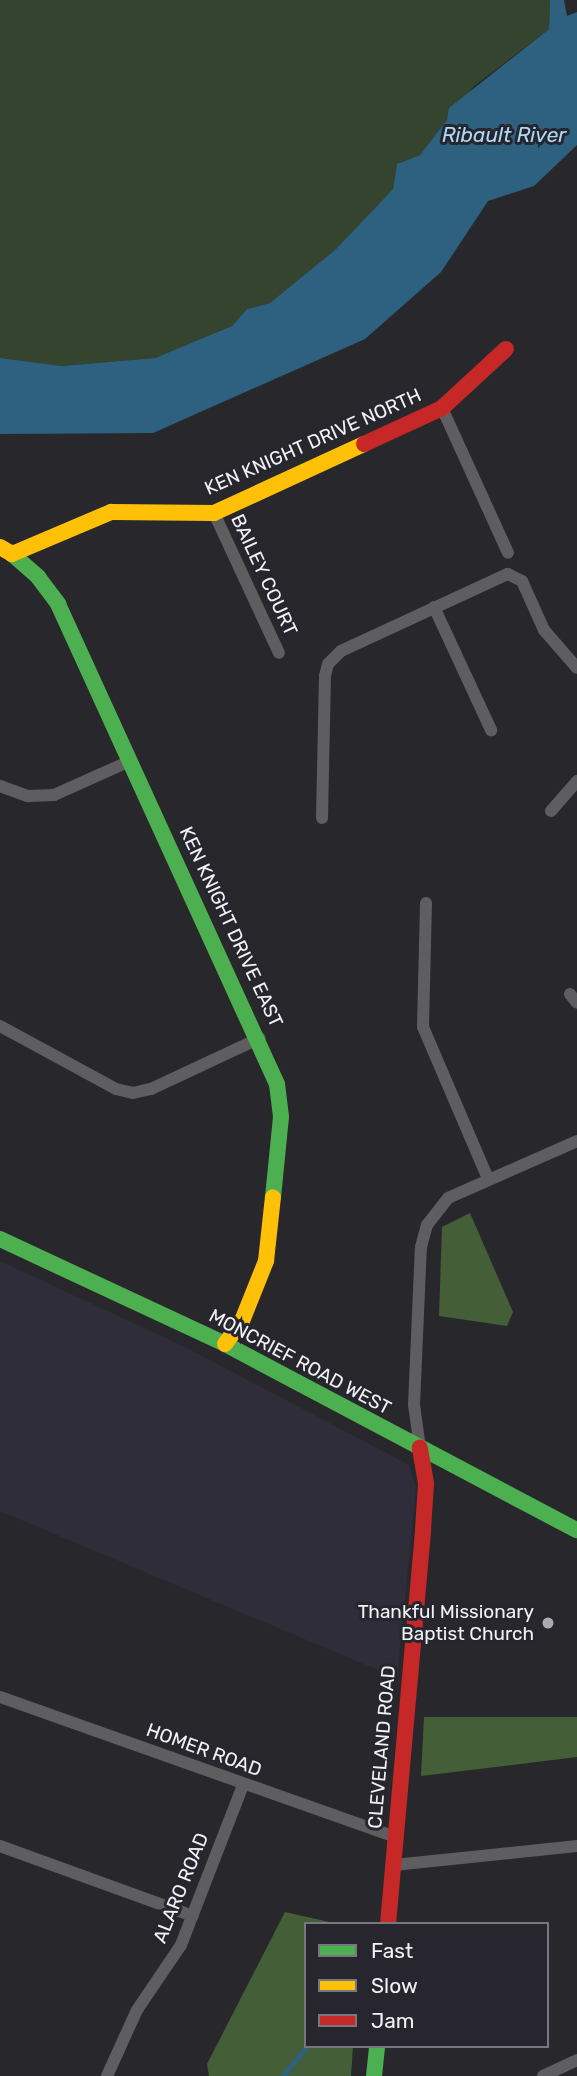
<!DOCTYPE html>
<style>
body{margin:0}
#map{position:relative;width:577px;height:2076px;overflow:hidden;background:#28282c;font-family:Rubik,sans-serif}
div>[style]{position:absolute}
.built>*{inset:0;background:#2f2d3a}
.green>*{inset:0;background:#34442f}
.forest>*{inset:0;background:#445e38}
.water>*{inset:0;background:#2e617f}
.stream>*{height:4.5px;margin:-2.25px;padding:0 2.25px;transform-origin:2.25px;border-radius:2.25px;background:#2e617f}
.street>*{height:12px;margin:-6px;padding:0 6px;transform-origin:6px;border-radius:6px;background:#5e5e61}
.fast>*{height:16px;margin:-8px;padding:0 8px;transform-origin:8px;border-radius:8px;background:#4caf50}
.slow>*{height:16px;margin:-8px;padding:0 8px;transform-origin:8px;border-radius:8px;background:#ffc107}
.jam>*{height:16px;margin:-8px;padding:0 8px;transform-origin:8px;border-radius:8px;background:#c62828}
.dots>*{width:19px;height:19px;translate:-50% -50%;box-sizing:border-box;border:4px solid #27262e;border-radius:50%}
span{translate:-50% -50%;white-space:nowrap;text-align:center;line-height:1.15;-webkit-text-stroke:6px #27262e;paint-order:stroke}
.street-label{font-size:19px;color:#f1f1f6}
.poi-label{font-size:19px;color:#f1f1f6}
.right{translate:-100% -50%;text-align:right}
.water-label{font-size:21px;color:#aadaf7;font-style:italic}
.legend{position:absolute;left:304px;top:1922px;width:245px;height:126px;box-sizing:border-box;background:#27262e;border:2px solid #78777e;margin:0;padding:9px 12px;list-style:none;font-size:21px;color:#f1f1f6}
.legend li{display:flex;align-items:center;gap:14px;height:35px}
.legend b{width:35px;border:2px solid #78777e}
</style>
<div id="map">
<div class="built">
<i style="clip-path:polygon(0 1261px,185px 1347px,409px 1465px,416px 1488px,397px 1678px,0 1511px)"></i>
</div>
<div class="green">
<i style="clip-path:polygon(0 0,550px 0,549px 29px,474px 86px,420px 155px,397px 164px,393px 189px,336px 249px,270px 303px,247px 309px,232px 326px,155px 358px,62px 366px,0 358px)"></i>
</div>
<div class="forest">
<i style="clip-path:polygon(470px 1213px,513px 1312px,507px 1326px,439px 1316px,442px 1227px)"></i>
<i style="clip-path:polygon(424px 1717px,577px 1717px,577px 1757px,421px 1776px)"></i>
<i style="clip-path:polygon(285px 1912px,338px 1924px,306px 1924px,306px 2046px,353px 2046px,351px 2076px,209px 2076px,207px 2064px)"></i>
</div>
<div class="water">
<i style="clip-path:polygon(550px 0,564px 0,567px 16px,577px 12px,577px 145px,534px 186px,488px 201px,441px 272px,365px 339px,153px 433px,0 434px,0 358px,62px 366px,155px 358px,232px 326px,247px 309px,270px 303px,336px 249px,393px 189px,397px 164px,420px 155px,447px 120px,449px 108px,549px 29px)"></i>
</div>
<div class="stream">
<i style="left:283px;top:2076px;width:38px;rotate:-51deg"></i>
</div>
<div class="street">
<i style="left:442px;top:408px;width:159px;rotate:65.5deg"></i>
<i style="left:214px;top:513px;width:154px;rotate:65.1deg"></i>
<i style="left:434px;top:607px;width:136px;rotate:65.1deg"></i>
<i style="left:0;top:786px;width:30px;rotate:20deg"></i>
<i style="left:28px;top:796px;width:26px;rotate:-2deg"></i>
<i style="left:54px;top:795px;width:83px;rotate:-24.1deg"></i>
<i style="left:551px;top:811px;width:40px;rotate:-49deg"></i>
<i style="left:322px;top:818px;width:142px;rotate:-88.8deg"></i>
<i style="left:325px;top:676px;width:12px;rotate:-76deg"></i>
<i style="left:328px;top:664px;width:18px;rotate:-45deg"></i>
<i style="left:341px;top:651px;width:184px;rotate:-24.8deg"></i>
<i style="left:508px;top:574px;width:16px;rotate:27deg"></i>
<i style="left:522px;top:581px;width:54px;rotate:65.8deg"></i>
<i style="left:544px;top:630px;width:50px;rotate:49deg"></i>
<i style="left:426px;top:903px;width:124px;rotate:91.4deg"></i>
<i style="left:423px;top:1027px;width:165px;rotate:66.8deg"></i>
<i style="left:570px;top:994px;width:11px;rotate:52deg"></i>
<i style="left:0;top:1026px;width:132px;rotate:28.5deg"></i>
<i style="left:116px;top:1089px;width:17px;rotate:13deg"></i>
<i style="left:133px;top:1093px;width:18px;rotate:-13deg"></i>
<i style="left:151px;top:1089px;width:120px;rotate:-25.1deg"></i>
<i style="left:420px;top:1448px;width:43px;rotate:-97.9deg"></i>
<i style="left:414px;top:1405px;width:158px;rotate:-87.5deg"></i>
<i style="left:421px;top:1247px;width:23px;rotate:-75deg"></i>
<i style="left:427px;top:1225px;width:34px;rotate:-52deg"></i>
<i style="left:448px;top:1198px;width:141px;rotate:-23.8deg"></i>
<i style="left:0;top:1697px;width:420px;rotate:19.5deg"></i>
<i style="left:0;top:1846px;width:205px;rotate:19.9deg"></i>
<i style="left:394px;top:1865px;width:184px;rotate:-5.9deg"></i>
<i style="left:107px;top:2076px;width:72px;rotate:-65.6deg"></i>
<i style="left:137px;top:2010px;width:78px;rotate:-55.9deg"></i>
<i style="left:181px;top:1945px;width:172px;rotate:-68.8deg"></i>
<i style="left:543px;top:2076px;width:38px;rotate:-25deg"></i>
</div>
<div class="fast">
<i style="left:12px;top:554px;width:35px;rotate:41deg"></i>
<i style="left:38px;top:577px;width:34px;rotate:53deg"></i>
<i style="left:58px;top:604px;width:528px;rotate:65.48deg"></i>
<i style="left:277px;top:1084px;width:33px;rotate:83deg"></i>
<i style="left:281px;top:1117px;width:80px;rotate:95.7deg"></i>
<i style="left:0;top:1239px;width:248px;rotate:25deg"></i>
<i style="left:225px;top:1344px;width:398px;rotate:27.9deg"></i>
<i style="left:374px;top:2076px;width:30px;rotate:-84deg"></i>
</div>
<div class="slow">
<i style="left:0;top:547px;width:14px;rotate:30deg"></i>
<i style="left:12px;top:554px;width:108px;rotate:-23deg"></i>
<i style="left:111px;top:512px;width:103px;rotate:0.6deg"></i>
<i style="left:214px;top:513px;width:165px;rotate:-24.7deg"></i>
<i style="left:225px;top:1344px;width:29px;rotate:-54deg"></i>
<i style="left:242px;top:1321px;width:65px;rotate:-68.2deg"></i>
<i style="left:266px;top:1261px;width:64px;rotate:-83.8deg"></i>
</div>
<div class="jam">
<i style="left:364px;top:444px;width:86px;rotate:-24.8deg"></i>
<i style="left:442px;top:408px;width:87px;rotate:-42.7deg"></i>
<i style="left:388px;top:1924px;width:396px;rotate:-84.9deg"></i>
<i style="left:423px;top:1530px;width:47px;rotate:-86.3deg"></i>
<i style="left:426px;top:1483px;width:36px;rotate:-100deg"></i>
</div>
<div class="dots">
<i style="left:548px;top:1623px;background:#ababaf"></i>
</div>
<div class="street-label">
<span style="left:313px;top:442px;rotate:-24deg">KEN KNIGHT DRIVE NORTH</span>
<span style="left:264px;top:575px;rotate:65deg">BAILEY COURT</span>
<span style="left:231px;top:927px;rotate:65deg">KEN KNIGHT DRIVE EAST</span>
<span style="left:300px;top:1362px;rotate:28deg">MONCRIEF ROAD WEST</span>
<span style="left:382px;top:1747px;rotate:-85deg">CLEVELAND ROAD</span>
<span style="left:204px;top:1750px;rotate:20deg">HOMER ROAD</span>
<span style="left:181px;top:1888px;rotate:-68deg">ALARO ROAD</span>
</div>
<div class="poi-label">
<span class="right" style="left:534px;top:1623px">Thankful Missionary<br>Baptist Church</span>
</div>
<div class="water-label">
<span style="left:504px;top:135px">Ribault River</span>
</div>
<ul class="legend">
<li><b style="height:9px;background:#4caf50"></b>Fast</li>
<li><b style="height:9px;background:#ffc107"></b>Slow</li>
<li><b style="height:9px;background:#c62828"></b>Jam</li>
</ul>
</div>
